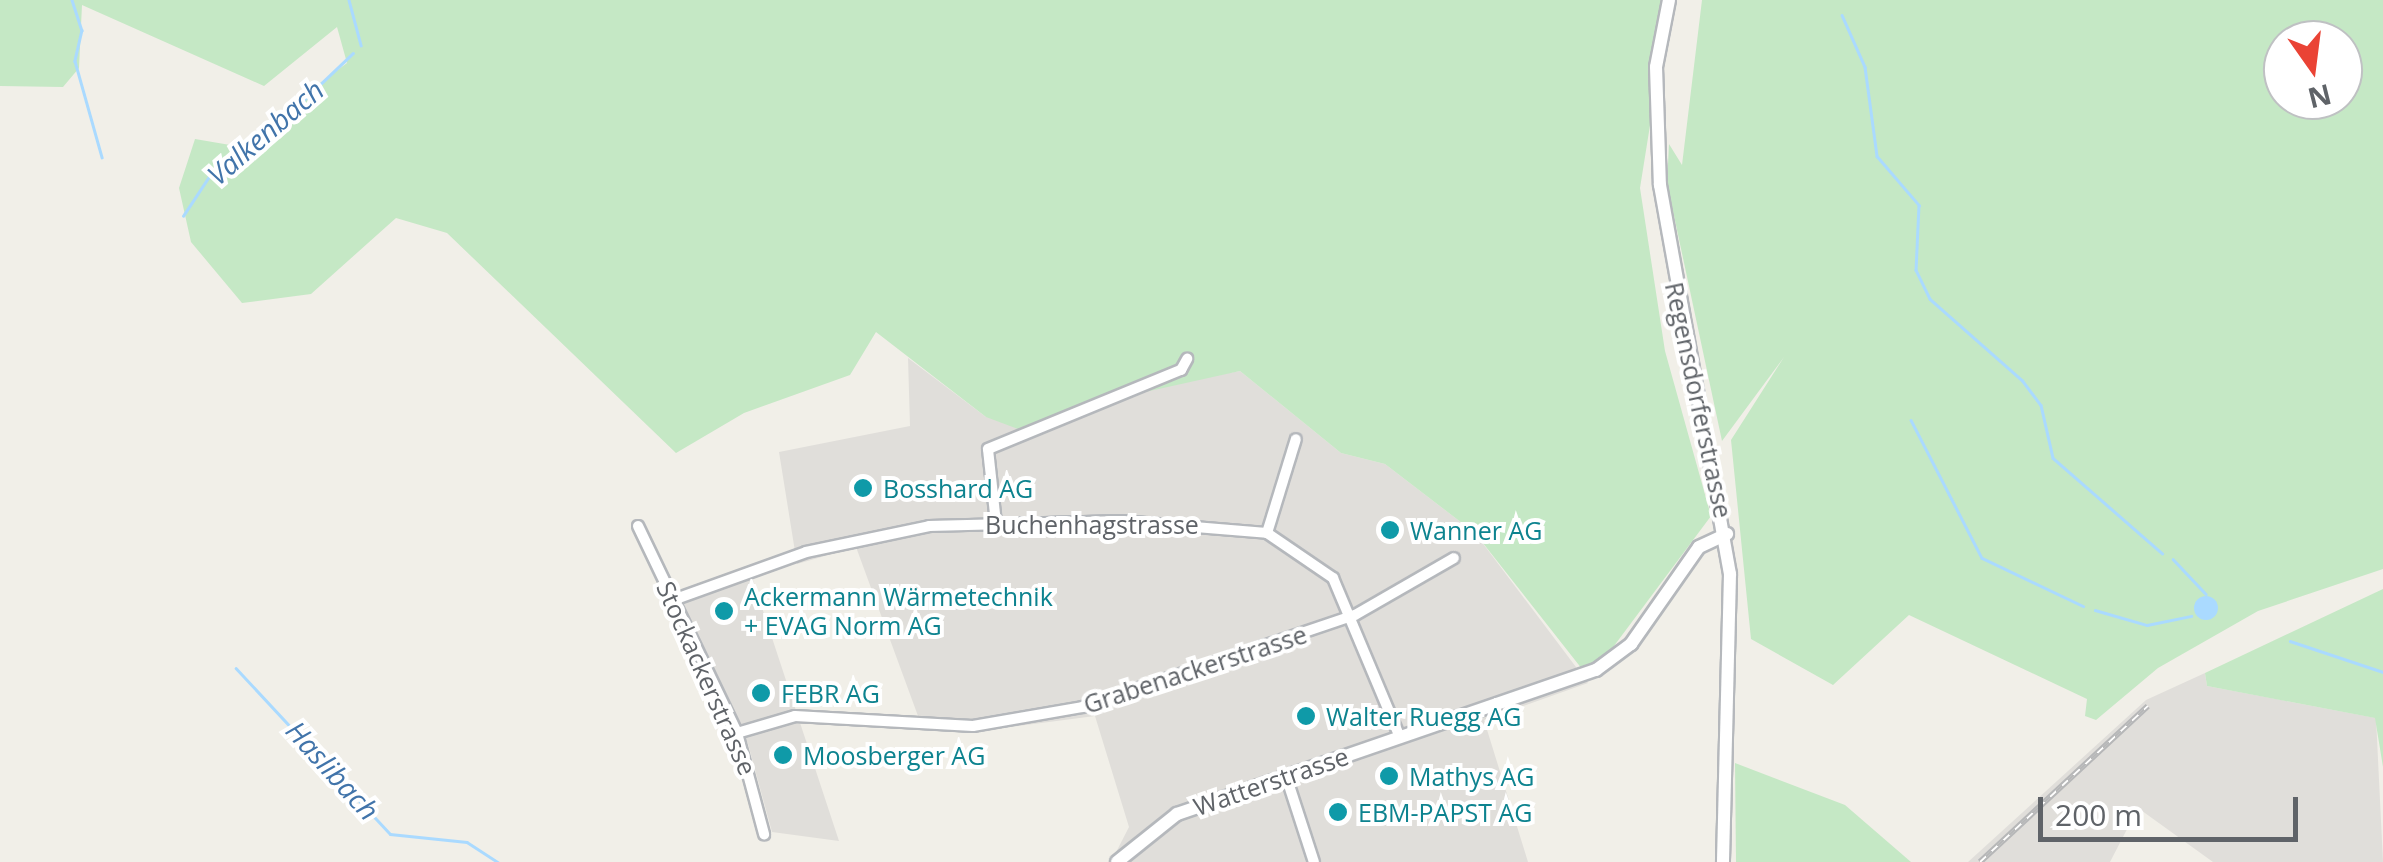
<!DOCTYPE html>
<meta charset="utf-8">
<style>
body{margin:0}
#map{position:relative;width:2383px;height:862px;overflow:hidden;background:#f1efe8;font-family:"Open Sans",sans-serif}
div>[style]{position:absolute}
.industrial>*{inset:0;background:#e0deda}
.green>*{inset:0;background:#c5e8c5}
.water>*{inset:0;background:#aadaff}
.round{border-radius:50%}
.stream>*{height:2.5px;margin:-1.25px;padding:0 1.25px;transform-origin:1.25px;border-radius:1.25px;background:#aadaff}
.roads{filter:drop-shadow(2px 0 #b5b8bc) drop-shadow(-2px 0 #b5b8bc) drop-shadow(0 2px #b5b8bc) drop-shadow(0 -2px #b5b8bc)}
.minor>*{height:10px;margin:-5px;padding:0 5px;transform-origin:5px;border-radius:5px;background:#fff}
.tertiary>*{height:12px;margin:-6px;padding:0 6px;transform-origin:6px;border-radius:6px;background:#fff}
.rail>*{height:6px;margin-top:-3px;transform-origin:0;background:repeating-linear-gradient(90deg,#fff 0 8px,#b6b7b8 0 16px);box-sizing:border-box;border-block:2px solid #b6b7b8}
.dots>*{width:28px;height:28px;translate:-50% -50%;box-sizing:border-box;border:5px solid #fff;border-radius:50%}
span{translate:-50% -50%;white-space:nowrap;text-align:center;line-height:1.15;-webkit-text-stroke:8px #fff;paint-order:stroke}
.street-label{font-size:25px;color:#5f6368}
.culture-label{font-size:25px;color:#0d838f}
.left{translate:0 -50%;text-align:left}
.water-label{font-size:28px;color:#4174aa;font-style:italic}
.north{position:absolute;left:2263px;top:20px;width:100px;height:100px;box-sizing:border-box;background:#fff;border:2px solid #bfc1c3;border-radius:50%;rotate:166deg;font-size:28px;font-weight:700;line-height:40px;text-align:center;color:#5f6368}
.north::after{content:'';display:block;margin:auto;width:35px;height:45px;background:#ea4335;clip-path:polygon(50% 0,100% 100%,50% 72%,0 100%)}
.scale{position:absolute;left:2038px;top:797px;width:260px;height:45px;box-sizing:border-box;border:5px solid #5f6368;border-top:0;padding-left:12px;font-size:30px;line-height:35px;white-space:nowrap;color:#5f6368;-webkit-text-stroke:8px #fff;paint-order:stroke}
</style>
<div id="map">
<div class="industrial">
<i style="clip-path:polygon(908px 358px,986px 417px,1240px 371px,1341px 453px,1385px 464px,1475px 533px,1588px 683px,1484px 720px,1528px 862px,1111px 862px,1129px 827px,1095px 716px,964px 733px,918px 716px,856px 547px,797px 564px,779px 452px,910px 426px)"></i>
<i style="clip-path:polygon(751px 574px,839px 841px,772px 832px,748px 744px,678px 601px)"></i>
<i style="clip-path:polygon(2205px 673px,2207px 686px,2376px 718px,2383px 862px,2213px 862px,2138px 808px,2110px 862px,1968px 862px,2146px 700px)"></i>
</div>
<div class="green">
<i style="clip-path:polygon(0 0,1670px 0,1640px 188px,1665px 351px,1711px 516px,1605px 658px,1582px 669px,1475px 533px,1385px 464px,1341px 453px,1240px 371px,1136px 394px,1034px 435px,986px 417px,876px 332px,850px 375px,744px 413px,676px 453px,447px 233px,396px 218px,311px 294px,242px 303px,191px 242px,179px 188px,195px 139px,236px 146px,347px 63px,337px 27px,264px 86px,82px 5px,79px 68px,63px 87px,0 86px)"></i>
<i style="clip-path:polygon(evenodd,1702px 0,2383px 0,2383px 569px,2258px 611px,2158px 668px,2096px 720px,2085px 716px,2087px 699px,1909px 615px,1833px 685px,1751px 639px,1731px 440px,1784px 357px,1722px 441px,1667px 183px,1669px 144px,1682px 165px,1702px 0,2283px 40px,2343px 40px,2343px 100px,2283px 100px,2283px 40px)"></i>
<i style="clip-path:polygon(2383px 589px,2383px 767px,2375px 718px,2207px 686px,2205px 673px)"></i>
<i style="clip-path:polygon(1735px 763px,1845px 805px,1911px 862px,1736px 862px)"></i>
</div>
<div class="water">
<i class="round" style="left:2194px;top:596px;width:24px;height:24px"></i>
</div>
<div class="stream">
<i style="left:72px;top:0;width:32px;rotate:72deg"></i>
<i style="left:82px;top:30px;width:32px;rotate:103deg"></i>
<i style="left:75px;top:61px;width:100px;rotate:74.3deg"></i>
<i style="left:349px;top:0;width:47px;rotate:75.1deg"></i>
<i style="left:1842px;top:15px;width:57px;rotate:66.1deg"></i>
<i style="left:1865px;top:67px;width:90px;rotate:82.3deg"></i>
<i style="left:1877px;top:156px;width:65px;rotate:49.4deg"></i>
<i style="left:1919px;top:205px;width:65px;rotate:92.6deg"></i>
<i style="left:1916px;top:270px;width:32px;rotate:64deg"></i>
<i style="left:1930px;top:299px;width:123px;rotate:41.4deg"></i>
<i style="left:2022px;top:380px;width:31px;rotate:53deg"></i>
<i style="left:2041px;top:405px;width:54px;rotate:77.2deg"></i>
<i style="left:2053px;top:458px;width:145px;rotate:41.1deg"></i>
<i style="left:183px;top:216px;width:53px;rotate:-56.6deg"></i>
<i style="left:212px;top:172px;width:39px;rotate:-27deg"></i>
<i style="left:247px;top:154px;width:146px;rotate:-43.6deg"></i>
<i style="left:1911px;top:420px;width:155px;rotate:62.8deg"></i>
<i style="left:1982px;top:558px;width:112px;rotate:25.4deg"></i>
<i style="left:2173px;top:559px;width:48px;rotate:46.7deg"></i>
<i style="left:2095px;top:610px;width:54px;rotate:16.1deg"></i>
<i style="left:2147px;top:625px;width:45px;rotate:-11.6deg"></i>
<i style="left:2290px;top:641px;width:98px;rotate:18.4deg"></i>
<i style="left:236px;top:668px;width:226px;rotate:47.1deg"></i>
<i style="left:390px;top:834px;width:77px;rotate:5.9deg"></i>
<i style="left:467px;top:842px;width:37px;rotate:33deg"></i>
</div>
<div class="roads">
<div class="minor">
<i style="left:996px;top:523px;width:74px;rotate:-96.2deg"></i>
<i style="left:988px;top:449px;width:209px;rotate:-22.3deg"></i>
<i style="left:1181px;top:370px;width:13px;rotate:-61deg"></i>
<i style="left:638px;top:526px;width:229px;rotate:64.4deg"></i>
<i style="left:737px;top:733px;width:105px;rotate:75deg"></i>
<i style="left:1267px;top:533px;width:98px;rotate:-72.9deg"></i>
<i style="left:673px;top:600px;width:141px;rotate:-19.8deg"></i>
<i style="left:806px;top:552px;width:126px;rotate:-11.9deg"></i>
<i style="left:929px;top:526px;width:193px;rotate:-1.5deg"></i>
<i style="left:1122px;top:521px;width:145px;rotate:4.7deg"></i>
<i style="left:1267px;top:533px;width:80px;rotate:34.3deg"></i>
<i style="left:1333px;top:578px;width:173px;rotate:67.2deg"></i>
<i style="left:737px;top:733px;width:60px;rotate:-16.3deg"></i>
<i style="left:795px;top:716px;width:178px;rotate:3.2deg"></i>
<i style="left:973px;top:726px;width:112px;rotate:-9.8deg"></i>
<i style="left:1083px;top:707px;width:287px;rotate:-18.7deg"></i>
<i style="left:1355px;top:615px;width:114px;rotate:-29.9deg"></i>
<i style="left:1286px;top:776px;width:90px;rotate:72deg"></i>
</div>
<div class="tertiary">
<i style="left:1669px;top:0;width:68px;rotate:101deg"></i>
<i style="left:1656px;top:67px;width:118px;rotate:88.1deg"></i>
<i style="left:1660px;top:185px;width:395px;rotate:79.8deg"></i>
<i style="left:1730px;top:574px;width:288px;rotate:91.4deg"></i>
<i style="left:1117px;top:862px;width:77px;rotate:-38.7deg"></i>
<i style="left:1177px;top:814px;width:443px;rotate:-19deg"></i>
<i style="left:1596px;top:670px;width:44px;rotate:-36.6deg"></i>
<i style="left:1631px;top:644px;width:118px;rotate:-55deg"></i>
<i style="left:1699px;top:547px;width:31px;rotate:-25deg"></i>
</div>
</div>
<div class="rail">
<i style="left:1980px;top:862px;width:229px;rotate:-42.9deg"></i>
</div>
<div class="dots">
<i style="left:863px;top:488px;background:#0f9aa8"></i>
<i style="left:1390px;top:530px;background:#0f9aa8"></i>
<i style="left:724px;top:611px;background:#0f9aa8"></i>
<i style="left:761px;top:693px;background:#0f9aa8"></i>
<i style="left:1306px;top:716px;background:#0f9aa8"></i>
<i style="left:783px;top:755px;background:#0f9aa8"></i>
<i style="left:1389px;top:776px;background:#0f9aa8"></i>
<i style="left:1338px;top:812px;background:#0f9aa8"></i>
</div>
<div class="street-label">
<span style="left:1699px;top:400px;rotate:78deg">Regensdorferstrasse</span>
<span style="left:1092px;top:524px">Buchenhagstrasse</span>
<span style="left:1195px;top:669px;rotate:-18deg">Grabenackerstrasse</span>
<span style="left:707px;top:678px;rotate:66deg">Stockackerstrasse</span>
<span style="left:1271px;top:781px;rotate:-19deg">Watterstrasse</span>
</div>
<div class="culture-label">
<span class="left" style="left:883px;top:488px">Bosshard AG</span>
<span class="left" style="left:1410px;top:530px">Wanner AG</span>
<span class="left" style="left:744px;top:611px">Ackermann Wärmetechnik<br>+ EVAG Norm AG</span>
<span class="left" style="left:781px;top:693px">FEBR AG</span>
<span class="left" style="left:1326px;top:716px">Walter Ruegg AG</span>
<span class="left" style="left:803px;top:755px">Moosberger AG</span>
<span class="left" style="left:1409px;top:776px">Mathys AG</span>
<span class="left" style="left:1358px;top:812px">EBM-PAPST AG</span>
</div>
<div class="water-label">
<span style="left:265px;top:132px;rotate:-41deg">Valkenbach</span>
<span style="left:333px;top:770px;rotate:48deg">Haslibach</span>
</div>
<div class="north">N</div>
<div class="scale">200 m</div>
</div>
